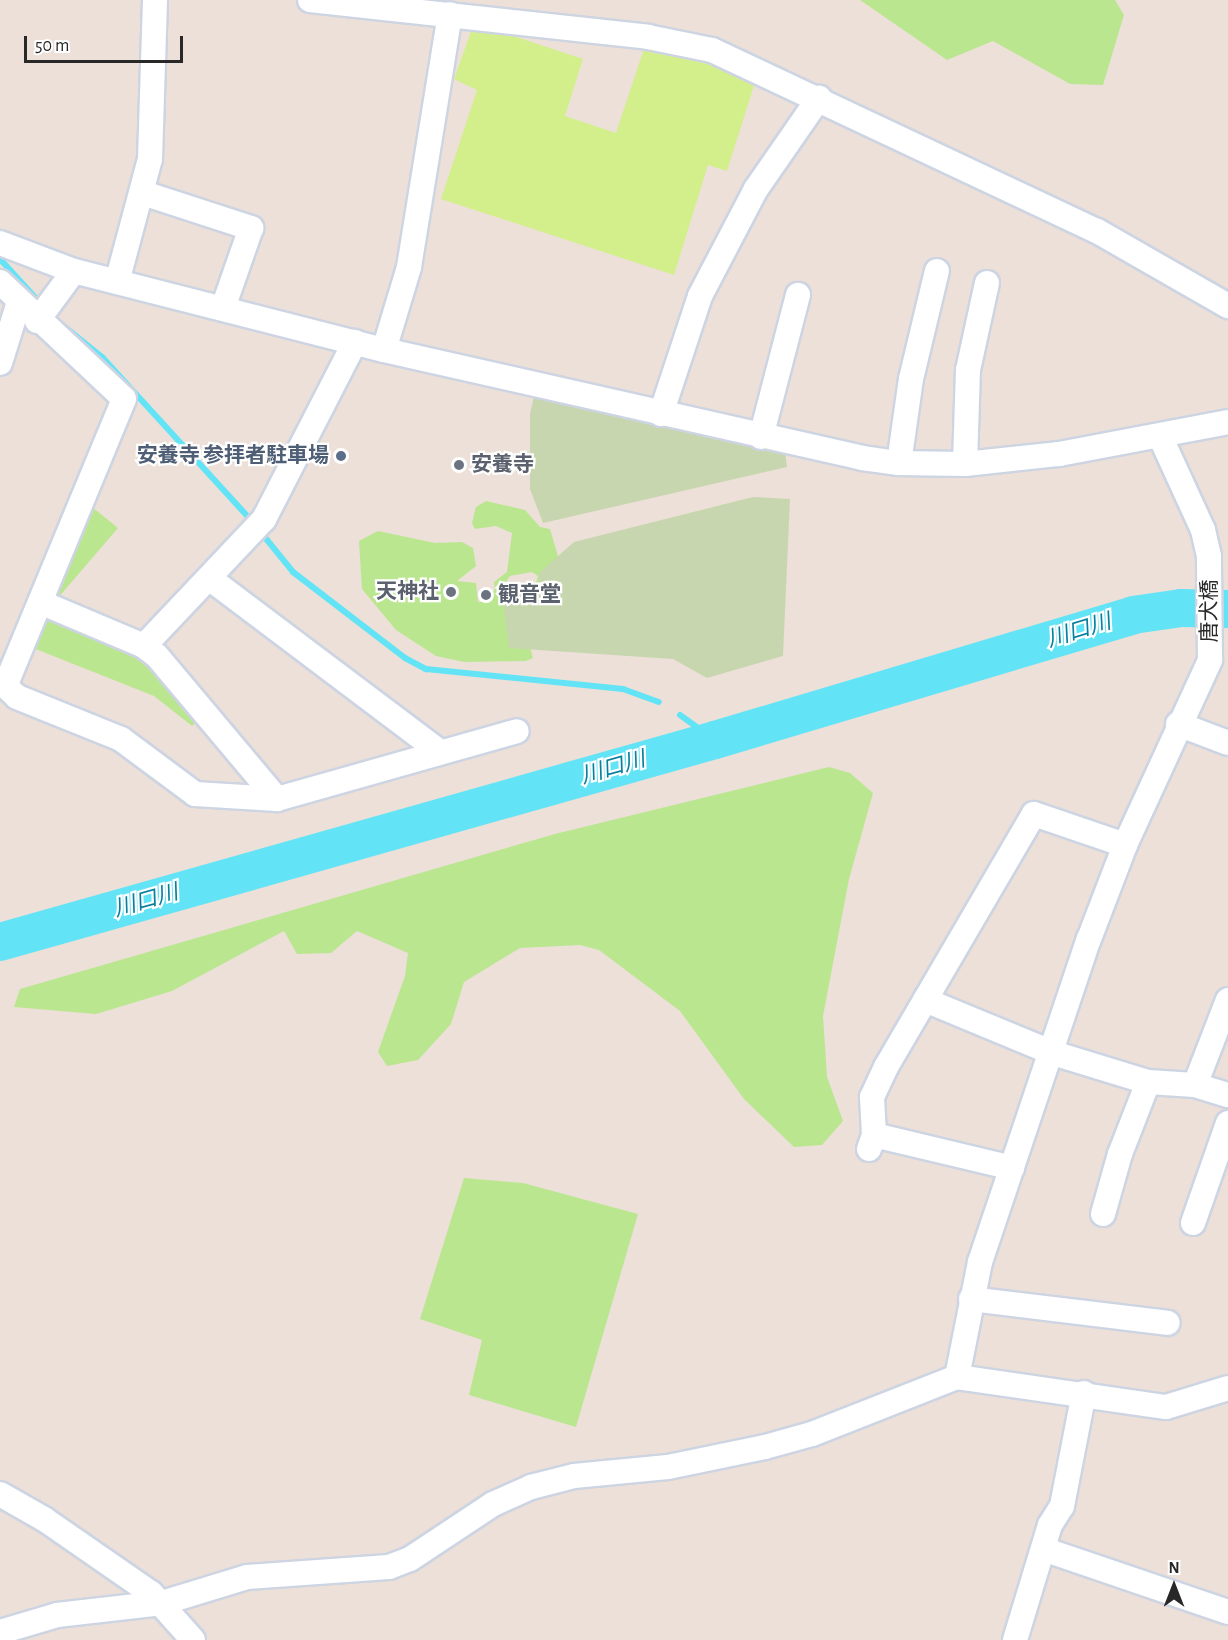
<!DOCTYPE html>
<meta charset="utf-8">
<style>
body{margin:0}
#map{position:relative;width:1228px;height:1640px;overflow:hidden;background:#ece0d8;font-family:"Alegreya Sans","Noto Sans JP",sans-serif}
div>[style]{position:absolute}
.green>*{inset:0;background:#bae690}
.cemetery>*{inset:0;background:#c7d6ae}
.pitch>*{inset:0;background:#d3ef8b}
.stream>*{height:6px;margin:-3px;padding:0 3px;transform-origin:3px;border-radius:3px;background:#63e4f6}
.river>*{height:38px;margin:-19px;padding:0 19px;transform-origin:19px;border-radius:19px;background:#63e4f6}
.roads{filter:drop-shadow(2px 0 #cdd4e2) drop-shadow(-2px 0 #cdd4e2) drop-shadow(0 2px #cdd4e2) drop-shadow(0 -2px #cdd4e2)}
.street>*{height:24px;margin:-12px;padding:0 12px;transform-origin:12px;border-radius:12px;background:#fff}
.dots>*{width:16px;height:16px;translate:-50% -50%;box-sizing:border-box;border:3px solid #fff;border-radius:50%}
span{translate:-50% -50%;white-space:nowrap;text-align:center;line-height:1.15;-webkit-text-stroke:4.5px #fff;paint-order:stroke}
.service-label{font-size:21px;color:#4e5e75;font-weight:700}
.right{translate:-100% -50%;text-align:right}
.worship-label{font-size:21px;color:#5b616d;font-weight:700}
.left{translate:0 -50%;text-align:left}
.street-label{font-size:21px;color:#282828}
.water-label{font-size:22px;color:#05809f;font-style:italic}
.north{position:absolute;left:1144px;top:1556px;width:60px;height:60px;-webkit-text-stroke:4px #fff;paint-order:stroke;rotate:0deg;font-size:16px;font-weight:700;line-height:24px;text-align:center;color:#282828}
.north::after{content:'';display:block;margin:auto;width:21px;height:27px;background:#282828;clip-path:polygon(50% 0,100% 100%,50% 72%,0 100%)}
.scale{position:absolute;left:24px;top:36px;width:159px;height:27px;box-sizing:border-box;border:3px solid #282828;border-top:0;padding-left:8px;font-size:18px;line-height:21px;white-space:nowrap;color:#282828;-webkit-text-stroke:4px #fff;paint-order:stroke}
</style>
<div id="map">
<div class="green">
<i style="clip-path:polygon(860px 0,1115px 0,1124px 15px,1103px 85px,1070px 84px,993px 41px,947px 60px)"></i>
<i style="clip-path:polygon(82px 499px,118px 528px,51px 606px,144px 646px,206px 712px,192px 726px,154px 696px,23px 644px)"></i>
<i style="clip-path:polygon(evenodd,486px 501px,525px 510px,540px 527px,550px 529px,560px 563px,530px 647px,533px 658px,526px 661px,464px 662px,436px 656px,396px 630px,362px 589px,359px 541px,378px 531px,435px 543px,462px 542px,473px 548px,476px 566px,457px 581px,476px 583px,478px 602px,486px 602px,495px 589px,494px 582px,507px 572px,512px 533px,496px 526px,475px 529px,472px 523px,476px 507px,486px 501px,532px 572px,538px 576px,535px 586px,508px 590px,503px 586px,510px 576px,532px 572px)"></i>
<i style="clip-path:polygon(829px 767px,850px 773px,873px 793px,849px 879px,823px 1016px,827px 1077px,843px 1121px,822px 1145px,794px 1147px,744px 1099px,680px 1011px,599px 950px,580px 945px,520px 948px,464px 982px,451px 1024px,418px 1060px,387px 1066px,378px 1052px,405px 976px,408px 953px,357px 931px,331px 953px,297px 954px,284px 931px,172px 991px,96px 1014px,14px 1007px,20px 989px,555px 834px)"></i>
<i style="clip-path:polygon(464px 1178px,523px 1183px,638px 1214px,576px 1427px,469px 1395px,482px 1340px,420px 1319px)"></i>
</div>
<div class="cemetery">
<i style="clip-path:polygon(534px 396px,785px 452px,787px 467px,543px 523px,530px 489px,530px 414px)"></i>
<i style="clip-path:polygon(753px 497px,790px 499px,783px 656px,707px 678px,673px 659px,509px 648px,502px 592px,539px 592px,539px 573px,574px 542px)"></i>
</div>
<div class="pitch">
<i style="clip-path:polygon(474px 23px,583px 59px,565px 116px,616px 133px,648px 37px,759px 70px,727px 171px,708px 165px,674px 275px,441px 199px,477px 90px,454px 79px)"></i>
</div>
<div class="stream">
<i style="left:0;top:259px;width:62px;rotate:47.6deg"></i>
<i style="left:60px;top:323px;width:55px;rotate:39.1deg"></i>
<i style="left:103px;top:358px;width:222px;rotate:47.6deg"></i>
<i style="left:259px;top:530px;width:54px;rotate:51deg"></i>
<i style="left:293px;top:572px;width:141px;rotate:37.5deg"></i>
<i style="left:405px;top:658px;width:24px;rotate:28deg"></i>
<i style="left:426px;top:669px;width:198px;rotate:5.8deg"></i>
<i style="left:623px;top:689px;width:38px;rotate:20deg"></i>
<i style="left:680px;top:715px;width:43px;rotate:35.5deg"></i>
</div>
<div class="river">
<i style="left:0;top:942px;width:743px;rotate:-15.78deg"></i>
<i style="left:715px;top:740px;width:436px;rotate:-16.6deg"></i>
<i style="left:1133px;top:615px;width:49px;rotate:-8.3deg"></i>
<i style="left:1181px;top:608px;width:47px;rotate:1.2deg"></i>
</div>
<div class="roads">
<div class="street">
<i style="left:310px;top:0;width:340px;rotate:6.2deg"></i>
<i style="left:648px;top:37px;width:65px;rotate:11.5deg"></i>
<i style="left:712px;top:50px;width:425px;rotate:25.2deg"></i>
<i style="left:1097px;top:231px;width:151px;rotate:29.8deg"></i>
<i style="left:143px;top:193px;width:114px;rotate:18deg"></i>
<i style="left:251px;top:228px;width:85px;rotate:109.3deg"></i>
<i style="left:0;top:243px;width:79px;rotate:20.7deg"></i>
<i style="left:74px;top:271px;width:320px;rotate:14.3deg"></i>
<i style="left:384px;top:350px;width:490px;rotate:12.7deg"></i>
<i style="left:862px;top:458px;width:37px;rotate:8deg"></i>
<i style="left:899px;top:463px;width:66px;rotate:0.9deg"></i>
<i style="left:965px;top:464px;width:95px;rotate:-6.1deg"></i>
<i style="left:1059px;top:454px;width:172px;rotate:-10.7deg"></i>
<i style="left:0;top:282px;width:170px;rotate:43.3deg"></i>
<i style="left:124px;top:399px;width:308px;rotate:112.5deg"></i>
<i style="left:117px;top:282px;width:127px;rotate:-75deg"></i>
<i style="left:150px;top:159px;width:159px;rotate:-88.2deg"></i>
<i style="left:37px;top:321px;width:62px;rotate:-53.5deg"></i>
<i style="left:384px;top:350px;width:87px;rotate:-73.2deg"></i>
<i style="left:409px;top:267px;width:256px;rotate:-80.8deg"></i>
<i style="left:0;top:363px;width:64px;rotate:-72.7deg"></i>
<i style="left:661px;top:414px;width:124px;rotate:-71.7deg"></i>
<i style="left:700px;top:296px;width:121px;rotate:-62.4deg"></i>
<i style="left:756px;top:189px;width:111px;rotate:-55.3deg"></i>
<i style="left:761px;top:437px;width:147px;rotate:-75.4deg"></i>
<i style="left:899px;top:463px;width:85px;rotate:-81.9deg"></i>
<i style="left:911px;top:379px;width:111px;rotate:-76.5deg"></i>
<i style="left:965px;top:464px;width:94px;rotate:-88.2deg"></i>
<i style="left:968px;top:370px;width:89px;rotate:-77.7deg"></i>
<i style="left:209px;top:578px;width:289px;rotate:37deg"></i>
<i style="left:40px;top:602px;width:113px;rotate:22.9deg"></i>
<i style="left:144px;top:646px;width:16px;rotate:38deg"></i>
<i style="left:157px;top:656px;width:187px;rotate:50deg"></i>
<i style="left:277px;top:799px;width:249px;rotate:-15.8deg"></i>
<i style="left:144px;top:646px;width:175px;rotate:-46.6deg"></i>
<i style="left:264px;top:519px;width:199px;rotate:-62.8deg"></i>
<i style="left:0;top:681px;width:23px;rotate:43deg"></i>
<i style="left:17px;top:697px;width:112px;rotate:22deg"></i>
<i style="left:121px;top:739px;width:92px;rotate:36.6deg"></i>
<i style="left:195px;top:794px;width:82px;rotate:3.5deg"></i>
<i style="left:1178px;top:724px;width:53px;rotate:20.8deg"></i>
<i style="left:925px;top:1000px;width:139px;rotate:22.5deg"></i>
<i style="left:1053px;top:1053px;width:99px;rotate:17deg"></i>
<i style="left:1148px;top:1082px;width:47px;rotate:3.7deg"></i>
<i style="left:1195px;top:1085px;width:34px;rotate:17deg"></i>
<i style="left:1195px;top:1085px;width:91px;rotate:-68.8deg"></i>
<i style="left:874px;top:1135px;width:142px;rotate:13.4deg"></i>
<i style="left:869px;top:1149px;width:15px;rotate:-70deg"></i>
<i style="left:874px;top:1135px;width:38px;rotate:-93deg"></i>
<i style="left:872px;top:1097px;width:33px;rotate:-65deg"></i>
<i style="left:886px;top:1067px;width:293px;rotate:-59.7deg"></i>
<i style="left:1034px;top:814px;width:96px;rotate:18.8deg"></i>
<i style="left:1103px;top:1214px;width:62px;rotate:-74.2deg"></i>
<i style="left:1120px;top:1154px;width:77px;rotate:-68.7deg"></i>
<i style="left:1193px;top:1223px;width:106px;rotate:-70.7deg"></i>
<i style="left:971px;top:1299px;width:198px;rotate:6.9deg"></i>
<i style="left:957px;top:1377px;width:117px;rotate:-78.7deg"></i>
<i style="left:980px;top:1262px;width:341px;rotate:-71.4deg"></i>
<i style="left:1089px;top:939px;width:101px;rotate:-69deg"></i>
<i style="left:1125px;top:845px;width:204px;rotate:-65.3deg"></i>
<i style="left:1210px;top:660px;width:104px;rotate:-90.6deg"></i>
<i style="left:1209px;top:556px;width:27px;rotate:-103deg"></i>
<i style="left:1203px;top:530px;width:103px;rotate:-114.6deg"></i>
<i style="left:0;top:1494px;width:51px;rotate:29.6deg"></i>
<i style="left:44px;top:1519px;width:130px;rotate:34.7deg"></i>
<i style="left:151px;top:1593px;width:63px;rotate:48.2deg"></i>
<i style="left:1043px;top:1549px;width:195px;rotate:18.8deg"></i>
<i style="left:0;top:1632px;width:59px;rotate:-16.6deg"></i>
<i style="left:57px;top:1615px;width:106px;rotate:-6.5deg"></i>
<i style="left:162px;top:1603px;width:89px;rotate:-17deg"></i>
<i style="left:247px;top:1577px;width:142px;rotate:-4deg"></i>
<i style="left:389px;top:1567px;width:22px;rotate:-21deg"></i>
<i style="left:410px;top:1559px;width:100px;rotate:-33.5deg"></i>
<i style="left:493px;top:1504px;width:42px;rotate:-24.1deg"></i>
<i style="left:531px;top:1487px;width:44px;rotate:-14.3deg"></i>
<i style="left:574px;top:1476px;width:94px;rotate:-5.5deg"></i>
<i style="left:668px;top:1467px;width:99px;rotate:-11.7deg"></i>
<i style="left:765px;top:1447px;width:49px;rotate:-15.5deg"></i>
<i style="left:812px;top:1434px;width:156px;rotate:-21.5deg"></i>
<i style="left:957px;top:1377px;width:211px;rotate:8.2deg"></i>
<i style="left:1166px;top:1407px;width:65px;rotate:-17deg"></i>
<i style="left:1015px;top:1640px;width:120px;rotate:-73.1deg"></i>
<i style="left:1050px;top:1525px;width:22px;rotate:-58deg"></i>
<i style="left:1062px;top:1506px;width:115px;rotate:-79deg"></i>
</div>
</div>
<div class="dots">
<i style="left:341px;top:456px;background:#5c6f8a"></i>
<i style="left:459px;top:465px;background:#6b7280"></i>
<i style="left:451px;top:592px;background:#6b7280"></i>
<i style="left:486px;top:595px;background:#6b7280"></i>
</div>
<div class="service-label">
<span class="right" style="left:329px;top:456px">安養寺 参拝者駐車場</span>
</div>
<div class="worship-label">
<span class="left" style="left:471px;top:465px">安養寺</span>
<span class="right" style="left:439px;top:592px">天神社</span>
<span class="left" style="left:498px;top:595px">観音堂</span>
</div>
<div class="street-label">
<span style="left:1210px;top:611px;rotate:-90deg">唐犬橋</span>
</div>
<div class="water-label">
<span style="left:1079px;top:631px;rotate:-17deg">川口川</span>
<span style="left:613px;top:768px;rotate:-16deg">川口川</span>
<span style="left:146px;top:901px;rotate:-16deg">川口川</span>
</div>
<div class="north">N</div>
<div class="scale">50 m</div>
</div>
